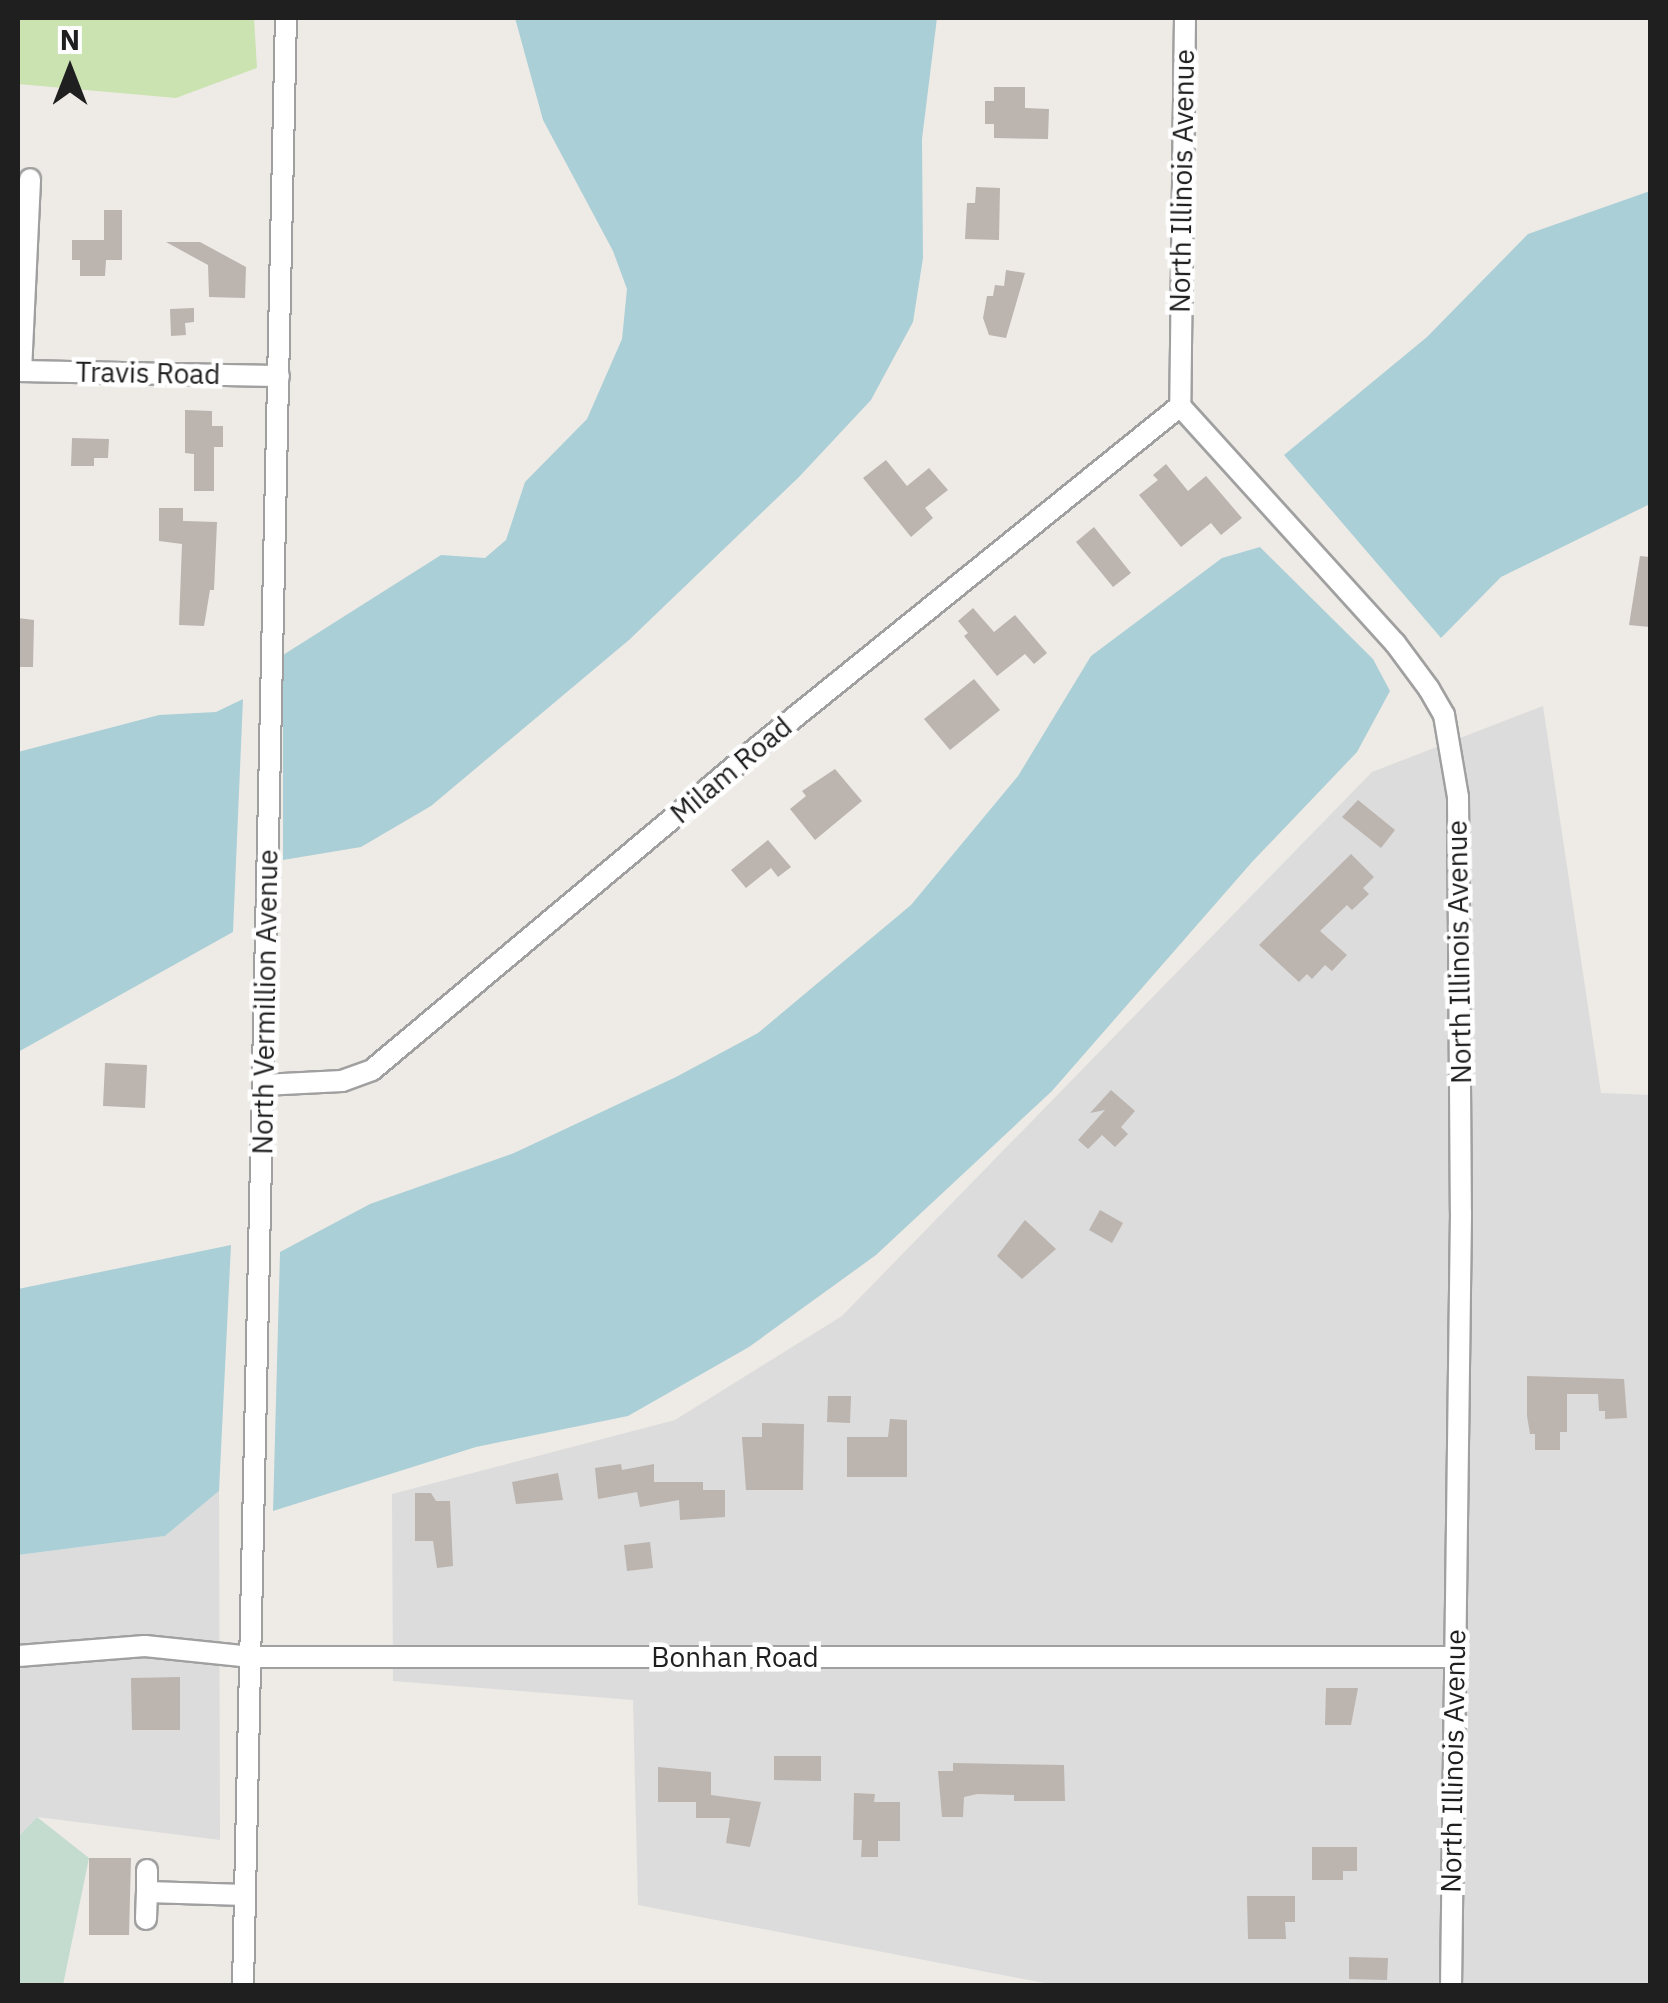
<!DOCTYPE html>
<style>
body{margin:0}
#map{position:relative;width:1668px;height:2003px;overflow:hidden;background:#eeebe6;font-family:"IBM Plex Sans",sans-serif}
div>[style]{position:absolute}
.residential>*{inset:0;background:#dcdcdc}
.grass>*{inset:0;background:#cbe3b1}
.wetland>*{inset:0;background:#c4dbd0}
.water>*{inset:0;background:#abcfd7}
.building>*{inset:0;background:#bbb4af}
.roads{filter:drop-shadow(2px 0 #a0a0a0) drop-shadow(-2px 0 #a0a0a0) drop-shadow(0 2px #a0a0a0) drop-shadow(0 -2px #a0a0a0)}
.minor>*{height:20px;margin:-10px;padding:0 10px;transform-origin:10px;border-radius:10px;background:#fff}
span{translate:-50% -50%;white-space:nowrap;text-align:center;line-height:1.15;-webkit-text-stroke:9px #fff;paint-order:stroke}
.street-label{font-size:28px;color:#1f1f1f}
.frame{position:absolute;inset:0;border:20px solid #1f1f1f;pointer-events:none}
.north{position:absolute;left:20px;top:20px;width:100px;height:100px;-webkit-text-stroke:8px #fff;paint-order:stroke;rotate:0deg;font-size:28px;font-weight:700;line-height:40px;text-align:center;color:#1f1f1f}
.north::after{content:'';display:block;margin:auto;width:35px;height:45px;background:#1f1f1f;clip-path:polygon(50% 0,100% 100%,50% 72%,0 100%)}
</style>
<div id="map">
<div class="residential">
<i style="clip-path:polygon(1543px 706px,1601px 1093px,1650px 1095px,1650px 1985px,1055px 1985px,638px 1905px,633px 1700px,393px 1681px,392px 1494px,675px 1420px,842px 1316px,1372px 772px)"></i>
<i style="clip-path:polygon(219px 1491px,220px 1840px,37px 1817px,18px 1837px,18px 1555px,165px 1536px)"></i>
</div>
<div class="grass">
<i style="clip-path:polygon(18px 18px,254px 18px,257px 68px,176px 98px,18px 84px)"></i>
</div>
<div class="wetland">
<i style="clip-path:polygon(37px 1817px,89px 1858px,63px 1985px,18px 1985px,18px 1837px)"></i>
</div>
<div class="water">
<i style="clip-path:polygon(515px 18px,937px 18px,922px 139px,923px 258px,913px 322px,871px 400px,799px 477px,629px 640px,431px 806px,361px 847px,283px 860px,283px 655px,441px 555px,485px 558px,506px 540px,525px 482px,587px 419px,622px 339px,627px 289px,613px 251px,543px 120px)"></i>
<i style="clip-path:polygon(1650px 191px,1650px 504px,1501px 577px,1441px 638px,1284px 455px,1427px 337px,1528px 234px)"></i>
<i style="clip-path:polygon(1260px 547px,1373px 659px,1390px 691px,1357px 752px,1252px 862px,1052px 1091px,876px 1255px,749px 1347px,628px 1416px,476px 1447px,273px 1511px,280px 1252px,370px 1204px,514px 1153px,676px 1077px,758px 1033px,911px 905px,1018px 776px,1091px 656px,1222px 558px)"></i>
<i style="clip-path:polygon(243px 699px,233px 932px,18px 1052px,18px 752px,159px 715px,216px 712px)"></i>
<i style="clip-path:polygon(231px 1245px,219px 1491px,165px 1536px,18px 1555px,18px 1289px)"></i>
</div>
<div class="building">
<i style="clip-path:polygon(994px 87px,1025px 87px,1025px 108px,1049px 109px,1048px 139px,994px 138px,994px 124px,985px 124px,985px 101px,994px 101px)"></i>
<i style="clip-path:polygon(976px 187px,1000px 188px,999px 240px,965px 239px,967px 203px,975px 203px)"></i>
<i style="clip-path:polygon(104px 210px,122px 210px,122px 260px,106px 260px,105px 276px,80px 276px,80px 260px,72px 260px,72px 240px,104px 240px)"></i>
<i style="clip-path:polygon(166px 242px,200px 242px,246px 267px,245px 298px,209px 297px,208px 265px)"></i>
<i style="clip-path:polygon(1006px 270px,1025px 273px,1006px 338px,989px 335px,983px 318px,987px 296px,993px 296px,995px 285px,1004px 286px)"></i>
<i style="clip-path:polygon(194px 308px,194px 322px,185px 323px,186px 335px,171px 336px,170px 309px)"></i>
<i style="clip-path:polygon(185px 410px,212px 411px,212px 426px,223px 426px,223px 447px,214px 447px,214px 491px,194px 491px,194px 454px,185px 453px)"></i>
<i style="clip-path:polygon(72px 438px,109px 439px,108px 458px,94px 458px,94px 466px,71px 466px)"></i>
<i style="clip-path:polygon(886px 460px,907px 486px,929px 468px,948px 490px,925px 508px,933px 518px,911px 537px,863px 478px)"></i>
<i style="clip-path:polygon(1166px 464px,1188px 491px,1206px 476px,1242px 518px,1221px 535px,1211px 523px,1181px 547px,1139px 495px,1158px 480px,1153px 475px)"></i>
<i style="clip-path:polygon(159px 508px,183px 508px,183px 521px,217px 522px,214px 590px,210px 590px,204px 626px,179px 625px,182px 544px,159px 541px)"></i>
<i style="clip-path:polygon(1094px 527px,1131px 573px,1113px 587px,1076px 542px)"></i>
<i style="clip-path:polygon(1640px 556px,1650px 557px,1650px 627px,1629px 625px)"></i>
<i style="clip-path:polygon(973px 608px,994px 632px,1015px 615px,1047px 653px,1034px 664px,1025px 654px,997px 676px,964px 636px,968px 633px,958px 621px)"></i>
<i style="clip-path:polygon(18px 618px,34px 620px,33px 667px,18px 667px)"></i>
<i style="clip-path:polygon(974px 679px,1000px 710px,950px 750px,924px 719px)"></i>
<i style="clip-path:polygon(835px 769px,862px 801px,815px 840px,790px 809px,806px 796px,802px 791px)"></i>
<i style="clip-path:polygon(1358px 800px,1395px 830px,1381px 848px,1342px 817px)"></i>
<i style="clip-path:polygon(768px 840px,791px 867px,778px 877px,771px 868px,746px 888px,731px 870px)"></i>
<i style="clip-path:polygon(1351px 854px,1374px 877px,1363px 888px,1369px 894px,1352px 910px,1347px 905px,1320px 931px,1347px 955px,1332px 971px,1325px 965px,1312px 979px,1307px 974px,1299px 982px,1259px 945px)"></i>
<i style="clip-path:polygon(105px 1063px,147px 1065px,145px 1108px,103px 1106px)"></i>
<i style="clip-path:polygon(1111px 1090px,1135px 1111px,1121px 1127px,1128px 1134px,1115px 1147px,1102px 1135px,1088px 1149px,1078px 1140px,1105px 1110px,1090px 1113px)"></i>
<i style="clip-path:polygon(1100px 1210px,1123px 1223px,1112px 1243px,1089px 1230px)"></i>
<i style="clip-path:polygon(1025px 1220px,1056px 1249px,1022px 1279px,997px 1256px)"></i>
<i style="clip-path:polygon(1527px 1376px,1624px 1379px,1627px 1418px,1605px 1419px,1605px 1411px,1599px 1411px,1598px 1394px,1567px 1394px,1567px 1432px,1560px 1432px,1560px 1450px,1535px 1450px,1535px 1434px,1530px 1434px,1527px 1416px)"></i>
<i style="clip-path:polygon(828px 1396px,851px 1396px,850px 1423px,827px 1422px)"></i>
<i style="clip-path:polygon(890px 1419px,907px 1420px,907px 1477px,847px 1477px,847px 1437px,888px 1437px)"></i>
<i style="clip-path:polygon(762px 1423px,804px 1424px,803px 1490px,746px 1490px,742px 1437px,762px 1437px)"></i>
<i style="clip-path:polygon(621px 1464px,622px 1470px,654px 1464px,654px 1482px,703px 1482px,703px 1490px,725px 1490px,725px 1517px,680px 1520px,679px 1500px,640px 1507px,637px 1492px,598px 1499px,595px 1468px)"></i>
<i style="clip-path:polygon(558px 1473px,563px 1500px,516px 1504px,512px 1482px)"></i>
<i style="clip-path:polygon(415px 1493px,431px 1493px,436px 1501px,450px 1501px,453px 1566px,437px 1568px,433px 1541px,415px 1541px)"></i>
<i style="clip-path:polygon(650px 1542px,653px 1568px,627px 1571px,624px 1545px)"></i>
<i style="clip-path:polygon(180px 1677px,180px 1730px,132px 1730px,131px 1678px)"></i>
<i style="clip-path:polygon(1326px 1688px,1358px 1688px,1351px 1725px,1325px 1725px)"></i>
<i style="clip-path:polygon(774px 1756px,821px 1756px,821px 1781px,774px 1780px)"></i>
<i style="clip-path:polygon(953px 1763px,1064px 1765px,1065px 1801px,1014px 1801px,1014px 1795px,977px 1794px,964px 1797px,963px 1817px,942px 1817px,938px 1771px,953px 1771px)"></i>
<i style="clip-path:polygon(658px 1767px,711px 1772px,711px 1795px,761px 1802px,750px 1847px,726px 1843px,730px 1818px,696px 1818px,696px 1802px,658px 1802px)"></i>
<i style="clip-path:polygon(854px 1793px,875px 1794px,874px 1802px,900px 1802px,900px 1841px,878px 1841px,878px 1857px,861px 1857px,862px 1840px,853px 1840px)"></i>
<i style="clip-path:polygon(1312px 1847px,1357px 1847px,1357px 1871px,1343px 1871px,1343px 1880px,1312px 1880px)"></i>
<i style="clip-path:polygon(89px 1858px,131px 1858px,129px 1935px,89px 1935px)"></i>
<i style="clip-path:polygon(1247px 1896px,1295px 1896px,1295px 1922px,1285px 1922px,1286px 1939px,1248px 1939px)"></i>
<i style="clip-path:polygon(1349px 1957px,1388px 1958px,1387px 1980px,1349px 1979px)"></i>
</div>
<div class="roads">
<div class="minor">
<i style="left:1185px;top:18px;width:388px;rotate:90.7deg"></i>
<i style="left:1180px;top:406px;width:320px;rotate:47.8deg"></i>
<i style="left:1395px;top:643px;width:57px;rotate:53.5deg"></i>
<i style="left:1429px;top:689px;width:30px;rotate:60deg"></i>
<i style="left:1444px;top:715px;width:83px;rotate:80.3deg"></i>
<i style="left:1458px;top:797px;width:416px;rotate:89.6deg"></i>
<i style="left:1461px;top:1213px;width:773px;rotate:90.74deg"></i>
<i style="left:18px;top:371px;width:261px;rotate:1.1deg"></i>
<i style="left:21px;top:371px;width:192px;rotate:-87.3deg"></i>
<i style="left:263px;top:1085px;width:79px;rotate:-2.9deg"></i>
<i style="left:342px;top:1081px;width:32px;rotate:-20deg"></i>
<i style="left:372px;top:1070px;width:505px;rotate:-39.94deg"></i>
<i style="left:759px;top:746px;width:541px;rotate:-38.92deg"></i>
<i style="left:18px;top:1656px;width:127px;rotate:-4.5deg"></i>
<i style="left:145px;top:1646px;width:107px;rotate:5.9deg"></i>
<i style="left:251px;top:1657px;width:1203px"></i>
<i style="left:147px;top:1870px;width:22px;rotate:90deg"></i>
<i style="left:146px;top:1919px;width:27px;rotate:-88deg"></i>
<i style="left:147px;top:1892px;width:98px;rotate:1.8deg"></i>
<i style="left:243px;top:1986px;width:1968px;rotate:-88.75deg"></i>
</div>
</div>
<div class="street-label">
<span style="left:1182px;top:181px;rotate:-89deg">North Illinois Avenue</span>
<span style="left:148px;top:373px;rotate:1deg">Travis Road</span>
<span style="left:731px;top:770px;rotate:-40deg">Milam Road</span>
<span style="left:1459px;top:952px;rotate:-91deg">North Illinois Avenue</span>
<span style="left:265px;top:1002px;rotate:-89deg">North Vermillion Avenue</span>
<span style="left:735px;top:1657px">Bonhan Road</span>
<span style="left:1453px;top:1761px;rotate:-89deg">North Illinois Avenue</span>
</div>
<div class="frame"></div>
<div class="north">N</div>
</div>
